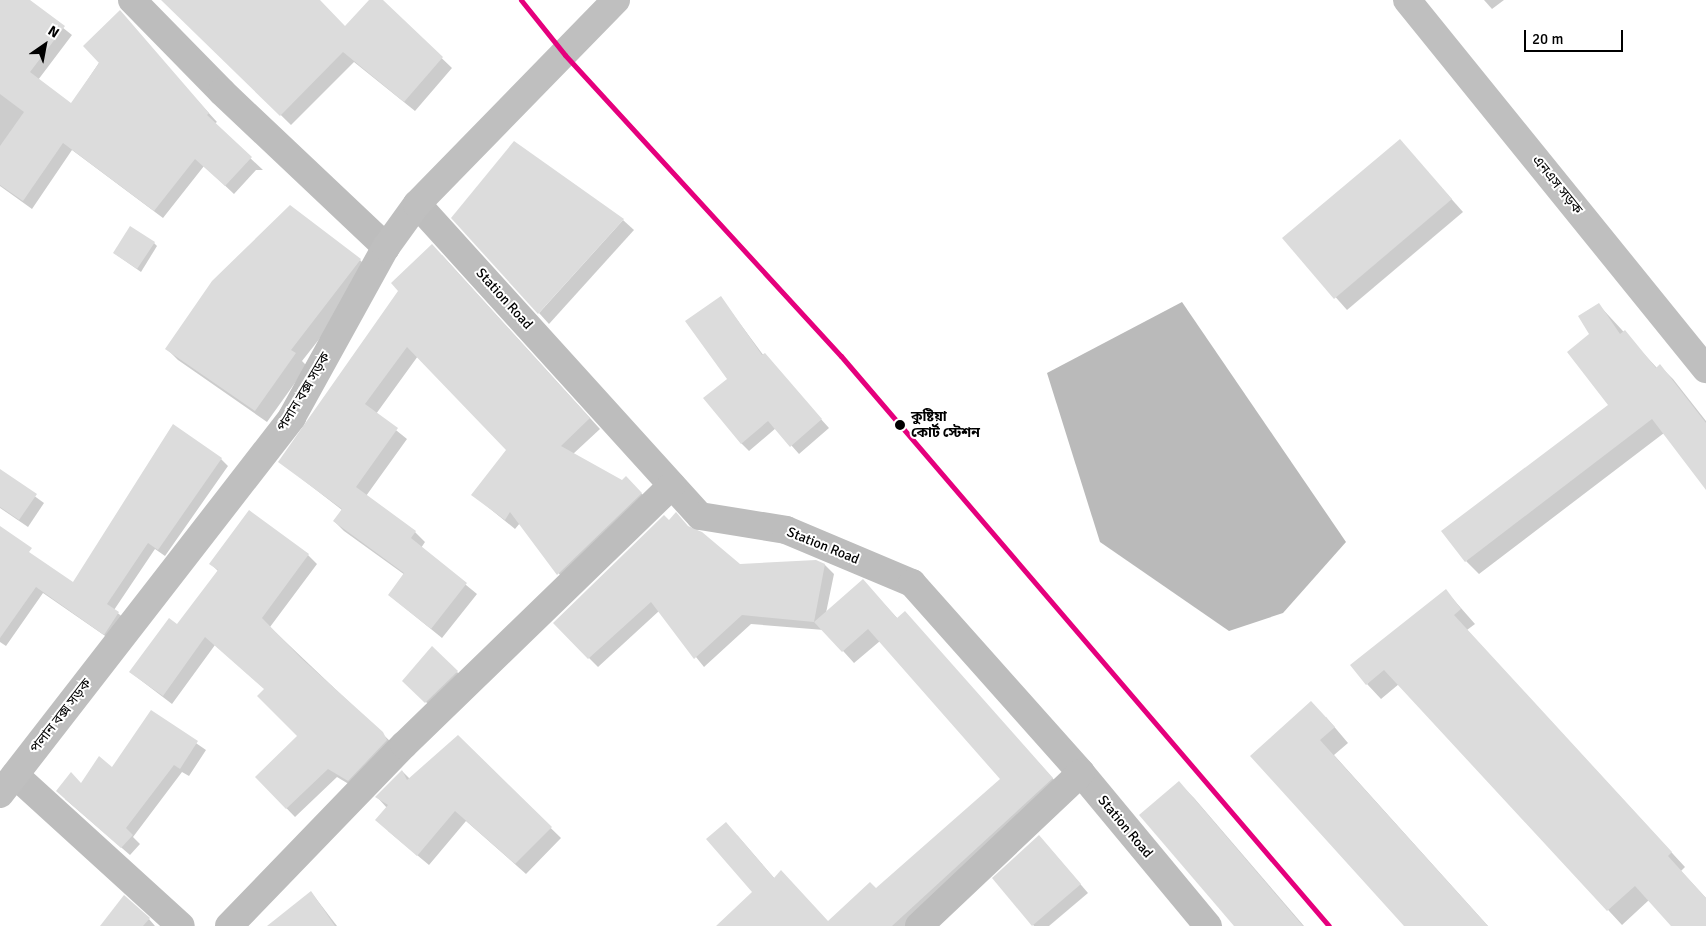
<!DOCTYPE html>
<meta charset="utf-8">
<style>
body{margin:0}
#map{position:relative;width:1706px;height:926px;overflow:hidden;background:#fff;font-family:Signika,"Noto Sans Bengali",sans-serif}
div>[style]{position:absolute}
.water>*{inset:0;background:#bababa}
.shadow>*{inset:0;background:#0003}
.building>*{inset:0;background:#dcdcdc}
.street>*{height:28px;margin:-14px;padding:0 14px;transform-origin:14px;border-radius:14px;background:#bdbdbd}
.secondary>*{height:28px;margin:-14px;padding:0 14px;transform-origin:14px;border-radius:14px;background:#bfbfbf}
.rail-1>*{height:5px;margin:-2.5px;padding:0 2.5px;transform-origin:2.5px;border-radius:2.5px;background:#e5007d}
.dots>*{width:14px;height:14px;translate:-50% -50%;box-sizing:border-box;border:2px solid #fff;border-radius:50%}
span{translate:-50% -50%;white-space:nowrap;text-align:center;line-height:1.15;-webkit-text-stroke:4px #fff;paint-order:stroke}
.street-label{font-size:14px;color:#000}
.stop-label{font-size:14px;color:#000;font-weight:700}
.left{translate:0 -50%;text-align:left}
.north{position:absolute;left:20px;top:20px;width:50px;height:50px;-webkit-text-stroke:4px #fff;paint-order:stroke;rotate:33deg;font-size:14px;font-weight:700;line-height:20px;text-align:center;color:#000}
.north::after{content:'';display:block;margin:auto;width:18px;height:22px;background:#000;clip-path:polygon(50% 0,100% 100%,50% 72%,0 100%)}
.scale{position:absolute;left:1524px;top:30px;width:99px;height:22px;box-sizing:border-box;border:2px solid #000;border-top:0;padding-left:6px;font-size:15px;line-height:18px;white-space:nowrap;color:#000;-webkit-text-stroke:4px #fff;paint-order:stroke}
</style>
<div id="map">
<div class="water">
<i style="clip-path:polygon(1182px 302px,1346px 542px,1283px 613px,1229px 631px,1100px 542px,1047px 373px)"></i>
</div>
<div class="shadow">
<i style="clip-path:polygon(0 0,28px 0,72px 35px,38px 80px,71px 105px,126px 22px,217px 122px,214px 124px,263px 170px,256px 170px,234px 194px,204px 166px,163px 218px,72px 150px,32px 209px,0 186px)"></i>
<i style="clip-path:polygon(163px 0,318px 0,345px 27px,371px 0,381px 0,452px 68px,415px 111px,354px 62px,291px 125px)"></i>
<i style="clip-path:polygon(1484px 0,1504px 0,1492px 9px)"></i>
<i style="clip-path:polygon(1400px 141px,1463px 212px,1347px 310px,1284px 239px)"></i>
<i style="clip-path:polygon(623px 220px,634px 230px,549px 324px,539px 313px)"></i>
<i style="clip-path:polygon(154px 243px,157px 246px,141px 272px,114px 253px)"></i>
<i style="clip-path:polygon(442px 255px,600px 429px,573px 454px,622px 481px,626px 478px,651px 503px,567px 584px,520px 523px,515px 529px,473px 495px,507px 450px,418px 356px,376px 414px,407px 439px,366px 496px,415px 532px,425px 542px,421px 548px,477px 594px,442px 638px,389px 595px,405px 575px,344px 531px,334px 521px,342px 510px,280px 462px)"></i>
<i style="clip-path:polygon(360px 260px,372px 272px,302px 361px,307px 366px,267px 422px,178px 360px,167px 349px)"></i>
<i style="clip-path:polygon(721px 298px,764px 356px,829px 428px,799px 454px,776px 428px,749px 451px,741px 443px,728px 379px)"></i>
<i style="clip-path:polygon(1598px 304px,1657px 368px,1660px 366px,1673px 379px,1706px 421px,1706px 488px,1664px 433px,1479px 574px,1466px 561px,1610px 405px,1591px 334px)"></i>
<i style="clip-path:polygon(221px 459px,228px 466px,165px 556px,155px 549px,114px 610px,125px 619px,111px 640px,43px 593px,6px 646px,0 642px,0 534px,73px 584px)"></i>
<i style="clip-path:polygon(0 471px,44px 503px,28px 527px,0 508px)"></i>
<i style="clip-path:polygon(669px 522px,689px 528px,740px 566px,825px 565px,834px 574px,826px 613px,874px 593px,898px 619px,916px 625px,1064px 791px,920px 926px,718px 926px,753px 892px,737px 835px,775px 879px,828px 922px,876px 890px,1002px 779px,880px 641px,854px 663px,824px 630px,751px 624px,704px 667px,659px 611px,598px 667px,554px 623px)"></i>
<i style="clip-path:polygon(308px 555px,317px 564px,270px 627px,391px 742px,357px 789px,337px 777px,295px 817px,256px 777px,299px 736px,266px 690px,215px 645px,172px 704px,130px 672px,177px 626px,218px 571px,211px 564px)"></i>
<i style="clip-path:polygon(1446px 591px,1475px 624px,1467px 630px,1685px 867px,1681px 871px,1706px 898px,1706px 926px,1673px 926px,1649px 900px,1622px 925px,1399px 684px,1381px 699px,1367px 684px)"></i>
<i style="clip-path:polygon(457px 672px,465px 679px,434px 710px,412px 688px)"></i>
<i style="clip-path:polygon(151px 712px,206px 750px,189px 776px,182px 772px,133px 837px,140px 844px,130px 855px,65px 799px,82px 785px,112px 769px)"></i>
<i style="clip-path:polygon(1326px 717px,1348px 743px,1334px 755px,1488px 926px,1405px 926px,1252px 756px)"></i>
<i style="clip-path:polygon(457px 737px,561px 838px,526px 874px,466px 821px,429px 865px,388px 831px,387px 808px,377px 797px,402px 771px,410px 779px)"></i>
<i style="clip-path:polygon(1179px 783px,1194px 798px,1304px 926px,1235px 926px)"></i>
<i style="clip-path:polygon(1046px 844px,1088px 893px,1049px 926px,1034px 926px,994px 878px)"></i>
<i style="clip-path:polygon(311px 892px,337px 926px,269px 926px)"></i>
<i style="clip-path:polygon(149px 919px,155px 926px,119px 926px)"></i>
</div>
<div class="building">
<i style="clip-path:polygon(0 0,30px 0,65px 26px,30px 72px,71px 103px,99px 63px,83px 46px,120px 10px,209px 113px,207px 115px,252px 157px,225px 186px,195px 159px,154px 211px,63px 143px,23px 201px,0 185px,0 146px,24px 112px,0 94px)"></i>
<i style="clip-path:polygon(161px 0,320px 0,345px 26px,369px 0,383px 0,443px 57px,404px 102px,343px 52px,280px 116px)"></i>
<i style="clip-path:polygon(1400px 139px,1452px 199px,1334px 299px,1282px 238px)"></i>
<i style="clip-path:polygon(514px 141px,624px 219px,538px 314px,451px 218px)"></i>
<i style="clip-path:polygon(290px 205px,361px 259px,291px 350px,296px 353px,255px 411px,165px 349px,212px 281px)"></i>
<i style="clip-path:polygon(130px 226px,155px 242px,137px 269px,113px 253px)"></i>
<i style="clip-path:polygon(432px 244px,590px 418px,561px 446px,622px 480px,626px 476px,642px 493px,557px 575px,510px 512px,505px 520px,471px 495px,506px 450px,407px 347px,365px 404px,398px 428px,356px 487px,416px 531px,411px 538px,467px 583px,431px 629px,388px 595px,404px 573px,333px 521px,342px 509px,278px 462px,398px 291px,391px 283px)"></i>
<i style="clip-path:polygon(721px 296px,762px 355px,765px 353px,822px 419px,790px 447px,768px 421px,741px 444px,703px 398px,727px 379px,685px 321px)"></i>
<i style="clip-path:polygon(1599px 303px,1620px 334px,1625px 330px,1656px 368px,1660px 364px,1706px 423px,1706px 490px,1652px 419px,1465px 562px,1441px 531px,1608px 405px,1567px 352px,1589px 334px,1578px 316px)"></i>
<i style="clip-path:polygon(173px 424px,222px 458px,158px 550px,148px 543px,107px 604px,119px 612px,104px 635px,36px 587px,0 638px,0 526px,32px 548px,29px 552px,73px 582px)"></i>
<i style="clip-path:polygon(0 469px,37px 494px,19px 520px,0 507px)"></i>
<i style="clip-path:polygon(249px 510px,309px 554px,262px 618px,301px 658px,383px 732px,387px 740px,348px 781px,328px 769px,286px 809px,255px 777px,297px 736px,257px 696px,264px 689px,205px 637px,163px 696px,129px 672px,169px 618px,177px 624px,218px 570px,209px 564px)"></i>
<i style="clip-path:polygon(676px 512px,688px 526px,702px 532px,740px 564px,816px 560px,825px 564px,814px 622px,742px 615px,694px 659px,651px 602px,588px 659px,553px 623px,664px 515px,669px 520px)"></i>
<i style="clip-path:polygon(863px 579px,897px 618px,905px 611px,1053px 778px,892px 926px,716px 926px,752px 892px,706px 839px,726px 822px,774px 878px,781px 870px,828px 921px,870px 882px,876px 888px,1000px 779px,868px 629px,842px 652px,814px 622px)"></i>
<i style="clip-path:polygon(1446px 589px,1461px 609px,1454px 615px,1672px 852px,1668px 856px,1706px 898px,1706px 926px,1671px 926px,1635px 886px,1607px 911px,1384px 670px,1366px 685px,1350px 665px)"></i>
<i style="clip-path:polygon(432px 646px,458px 671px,425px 703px,402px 681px)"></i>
<i style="clip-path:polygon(1311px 701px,1335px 727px,1320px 740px,1488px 926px,1404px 926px,1250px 756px)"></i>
<i style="clip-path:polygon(151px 710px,198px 741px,180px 769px,174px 765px,126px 828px,133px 835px,121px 848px,56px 791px,71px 772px,81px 783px,99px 756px,112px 767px)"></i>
<i style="clip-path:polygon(458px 735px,552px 827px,515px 864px,455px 811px,417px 856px,375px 820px,388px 805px,375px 797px,402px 770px,407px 780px)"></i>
<i style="clip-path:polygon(1179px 781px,1303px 926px,1234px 926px,1139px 815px)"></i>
<i style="clip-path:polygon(1039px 835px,1081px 884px,1032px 926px,992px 878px)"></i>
<i style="clip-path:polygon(311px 891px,335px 926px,267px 926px)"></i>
<i style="clip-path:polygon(124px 895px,150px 918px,143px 926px,100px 926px)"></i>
</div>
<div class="street">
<i style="left:132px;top:0;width:129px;rotate:45.6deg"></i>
<i style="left:222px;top:92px;width:226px;rotate:43.4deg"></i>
<i style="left:417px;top:204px;width:421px;rotate:47.8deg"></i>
<i style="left:700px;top:516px;width:87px;rotate:9.2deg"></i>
<i style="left:786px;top:530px;width:137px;rotate:22.8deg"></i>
<i style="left:912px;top:583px;width:254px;rotate:48.3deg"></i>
<i style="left:1081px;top:773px;width:199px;rotate:50.3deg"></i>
<i style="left:15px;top:775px;width:224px;rotate:42.3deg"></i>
<i style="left:229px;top:926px;width:252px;rotate:-46deg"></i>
<i style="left:404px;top:745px;width:373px;rotate:-44.1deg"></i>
<i style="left:919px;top:926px;width:223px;rotate:-43.4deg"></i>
</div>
<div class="secondary">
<i style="left:1407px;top:0;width:475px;rotate:51deg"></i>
<i style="left:0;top:794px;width:477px;rotate:-52.2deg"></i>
<i style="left:292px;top:417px;width:194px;rotate:-61.1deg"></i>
<i style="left:386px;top:247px;width:53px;rotate:-54.2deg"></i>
<i style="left:417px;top:204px;width:285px;rotate:-45.7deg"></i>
</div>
<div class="rail-1">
<i style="left:521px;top:0;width:70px;rotate:51.3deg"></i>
<i style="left:565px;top:55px;width:408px;rotate:47.5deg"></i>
<i style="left:841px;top:356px;width:750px;rotate:49.43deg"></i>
</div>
<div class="dots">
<i style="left:900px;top:425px;background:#000"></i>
</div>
<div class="street-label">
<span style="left:1557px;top:185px;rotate:51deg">এনএস সড়ক</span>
<span style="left:504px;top:299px;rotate:48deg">Station Road</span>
<span style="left:304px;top:392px;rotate:-59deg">পলান বক্স সড়ক</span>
<span style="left:823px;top:546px;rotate:22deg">Station Road</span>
<span style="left:61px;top:716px;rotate:-52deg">পলান বক্স সড়ক</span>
<span style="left:1125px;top:827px;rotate:50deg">Station Road</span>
</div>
<div class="stop-label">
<span class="left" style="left:911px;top:425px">কুষ্টিয়া<br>কোর্ট স্টেশন</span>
</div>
<div class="north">N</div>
<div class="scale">20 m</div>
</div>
